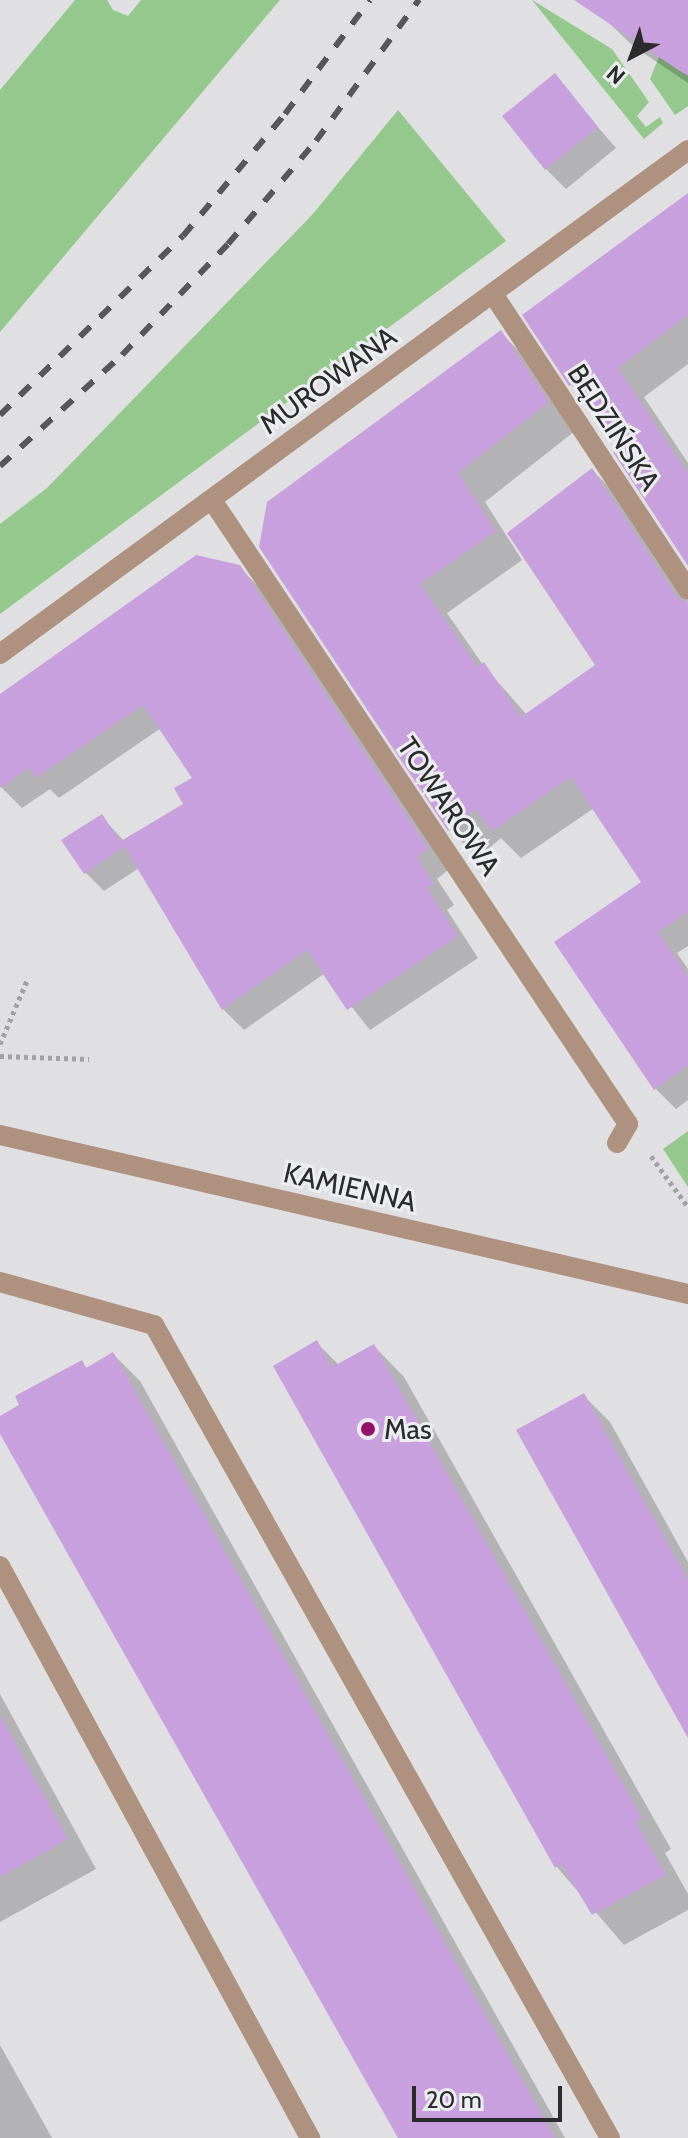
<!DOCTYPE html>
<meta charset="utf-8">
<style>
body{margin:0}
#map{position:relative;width:688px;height:2138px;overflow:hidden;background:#e0e0e3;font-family:Cabin,sans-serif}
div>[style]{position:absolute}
.green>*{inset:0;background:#95c88d}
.shadow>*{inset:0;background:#0003}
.building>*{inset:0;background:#c9a0de}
.path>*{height:5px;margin-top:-2.5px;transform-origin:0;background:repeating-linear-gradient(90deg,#a2a2a4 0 4px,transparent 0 8px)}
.minor>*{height:20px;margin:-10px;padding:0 10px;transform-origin:10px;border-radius:10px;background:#ae917f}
.rail>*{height:6px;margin-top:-3px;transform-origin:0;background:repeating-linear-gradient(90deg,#575759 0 14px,transparent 0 28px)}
.dots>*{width:22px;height:22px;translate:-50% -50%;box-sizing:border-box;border:4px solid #edeef1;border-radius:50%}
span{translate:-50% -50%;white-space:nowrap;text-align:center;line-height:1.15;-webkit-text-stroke:6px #edeef1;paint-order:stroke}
.street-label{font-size:28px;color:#2b2b2c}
.poi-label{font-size:28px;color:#2b2b2c}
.left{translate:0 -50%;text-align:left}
.north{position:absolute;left:592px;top:16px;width:80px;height:80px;-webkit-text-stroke:6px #edeef1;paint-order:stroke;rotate:221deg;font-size:22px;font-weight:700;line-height:32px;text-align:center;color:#2b2b2c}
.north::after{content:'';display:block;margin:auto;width:28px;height:36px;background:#2b2b2c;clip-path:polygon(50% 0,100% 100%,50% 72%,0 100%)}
.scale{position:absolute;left:412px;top:2086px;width:150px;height:36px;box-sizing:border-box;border:4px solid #2b2b2c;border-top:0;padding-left:10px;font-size:24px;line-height:28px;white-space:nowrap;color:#2b2b2c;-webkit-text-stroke:6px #edeef1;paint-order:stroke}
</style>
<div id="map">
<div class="green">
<i style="clip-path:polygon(75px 0,107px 0,113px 10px,128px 16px,141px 0,280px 0,0 332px,0 90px)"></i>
<i style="clip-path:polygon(532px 0,612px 49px,649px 102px,637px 116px,646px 127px,660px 117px,663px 123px,644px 139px)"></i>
<i style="clip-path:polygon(659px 57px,682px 72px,688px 63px,688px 106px,675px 115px,650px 79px)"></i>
<i style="clip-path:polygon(398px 110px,506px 241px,0 614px,0 524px,47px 488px,312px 215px)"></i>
<i style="clip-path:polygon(688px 1131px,688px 1187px,663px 1149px)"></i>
</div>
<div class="shadow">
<i style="clip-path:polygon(619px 0,688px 0,688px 83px,633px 46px,606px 20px)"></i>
<i style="clip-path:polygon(554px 76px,616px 148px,566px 189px,546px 169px)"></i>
<i style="clip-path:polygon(688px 194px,688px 364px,644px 397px,688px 463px,688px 563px,624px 446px,601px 411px,571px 385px,525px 315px)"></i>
<i style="clip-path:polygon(501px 333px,529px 361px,575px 431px,485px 502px,522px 560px,447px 613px,483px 665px,527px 715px,598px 666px,592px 470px,620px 498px,688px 601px,688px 893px,679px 899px,688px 912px,688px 946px,677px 953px,688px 969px,688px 1100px,676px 1109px,656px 1089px,556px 943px,645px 882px,594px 808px,521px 858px,501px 838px,478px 858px,450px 830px,261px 547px)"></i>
<i style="clip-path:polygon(239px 567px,261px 589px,448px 870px,437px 879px,454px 905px,447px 910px,478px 958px,370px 1030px,325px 973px,244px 1030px,223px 1009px,139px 868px,104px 891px,86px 873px,64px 840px,101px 816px,124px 841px,186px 805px,195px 779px,161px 728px,59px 798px,50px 789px,22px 808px,0 786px,0 697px)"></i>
<i style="clip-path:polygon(317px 1343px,339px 1365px,374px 1346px,404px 1377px,671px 1849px,665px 1853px,688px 1894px,688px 1910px,624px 1945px,556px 1866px)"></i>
<i style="clip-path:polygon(113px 1354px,140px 1381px,565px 2138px,400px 2138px,0 1430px,0 1418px,81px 1362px,88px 1369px)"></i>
<i style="clip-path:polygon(584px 1396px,610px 1422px,688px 1562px,688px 1729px)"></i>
<i style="clip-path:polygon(0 1694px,96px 1869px,0 1922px)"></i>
<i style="clip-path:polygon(0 2045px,52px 2138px,0 2138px)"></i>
</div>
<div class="building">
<i style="clip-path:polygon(574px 0,688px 0,688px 76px,659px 57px)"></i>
<i style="clip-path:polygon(555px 73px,598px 127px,545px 170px,502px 116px)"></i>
<i style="clip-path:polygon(688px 193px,688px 315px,618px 368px,688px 474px,688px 566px,613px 452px,621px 446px,577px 380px,569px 386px,522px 315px)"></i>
<i style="clip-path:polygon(501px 330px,549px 402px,458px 473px,496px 531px,420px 584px,478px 667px,484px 662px,521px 717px,595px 665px,507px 533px,592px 468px,677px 597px,688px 603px,688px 912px,658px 932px,688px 977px,688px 1065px,654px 1090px,554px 942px,641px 882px,571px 777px,492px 831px,475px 809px,448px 831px,259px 547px,267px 502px)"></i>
<i style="clip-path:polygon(196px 555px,240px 565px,428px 848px,417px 857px,434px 884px,427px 888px,458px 936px,347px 1010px,307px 950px,222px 1010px,121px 841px,183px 804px,174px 788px,192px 778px,143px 705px,36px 778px,29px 768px,0 788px,0 694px)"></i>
<i style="clip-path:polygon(102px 814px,124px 847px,84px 874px,61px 840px)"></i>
<i style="clip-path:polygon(317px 1340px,332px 1367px,374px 1344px,642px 1818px,636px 1822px,666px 1875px,592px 1915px,561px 1863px,555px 1868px,273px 1366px)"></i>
<i style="clip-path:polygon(113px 1352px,555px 2138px,398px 2138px,0 1434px,0 1416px,19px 1405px,15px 1396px,82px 1360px,86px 1368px)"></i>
<i style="clip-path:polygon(584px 1393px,688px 1580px,688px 1738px,516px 1430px)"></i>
<i style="clip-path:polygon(0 1715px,68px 1839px,0 1877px)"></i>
</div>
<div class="path">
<i style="left:0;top:1044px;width:72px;rotate:-67deg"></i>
<i style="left:0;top:1056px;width:89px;rotate:1.9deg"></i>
<i style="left:651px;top:1156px;width:63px;rotate:54deg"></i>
</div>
<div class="minor">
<i style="left:493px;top:294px;width:354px;rotate:56.6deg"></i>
<i style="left:212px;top:500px;width:750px;rotate:56.31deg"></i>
<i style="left:628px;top:1124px;width:22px;rotate:120deg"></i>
<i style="left:0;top:654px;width:853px;rotate:-36.22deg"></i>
<i style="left:0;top:1135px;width:706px;rotate:13.01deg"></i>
<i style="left:0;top:1282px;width:160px;rotate:15.6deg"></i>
<i style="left:154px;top:1325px;width:932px;rotate:60.71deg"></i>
<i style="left:0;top:1566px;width:651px;rotate:61.54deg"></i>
</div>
<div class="rail">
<i style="left:0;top:415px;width:256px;rotate:-44.4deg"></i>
<i style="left:183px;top:236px;width:159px;rotate:-50.1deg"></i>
<i style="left:285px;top:114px;width:142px;rotate:-53.3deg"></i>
<i style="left:0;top:466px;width:165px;rotate:-42.3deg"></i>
<i style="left:122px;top:355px;width:153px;rotate:-46.3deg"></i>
<i style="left:228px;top:244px;width:135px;rotate:-49.5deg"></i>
<i style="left:316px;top:141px;width:175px;rotate:-53.9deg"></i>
</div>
<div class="dots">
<i style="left:368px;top:1429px;background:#951068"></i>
</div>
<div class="street-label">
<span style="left:328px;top:380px;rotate:-36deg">MUROWANA</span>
<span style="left:614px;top:427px;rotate:57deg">BĘDZIŃSKA</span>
<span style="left:449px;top:806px;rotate:56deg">TOWAROWA</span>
<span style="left:350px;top:1187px;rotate:13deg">KAMIENNA</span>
</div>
<div class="poi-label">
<span class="left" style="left:384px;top:1429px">Mas</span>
</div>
<div class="north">N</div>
<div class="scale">20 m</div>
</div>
